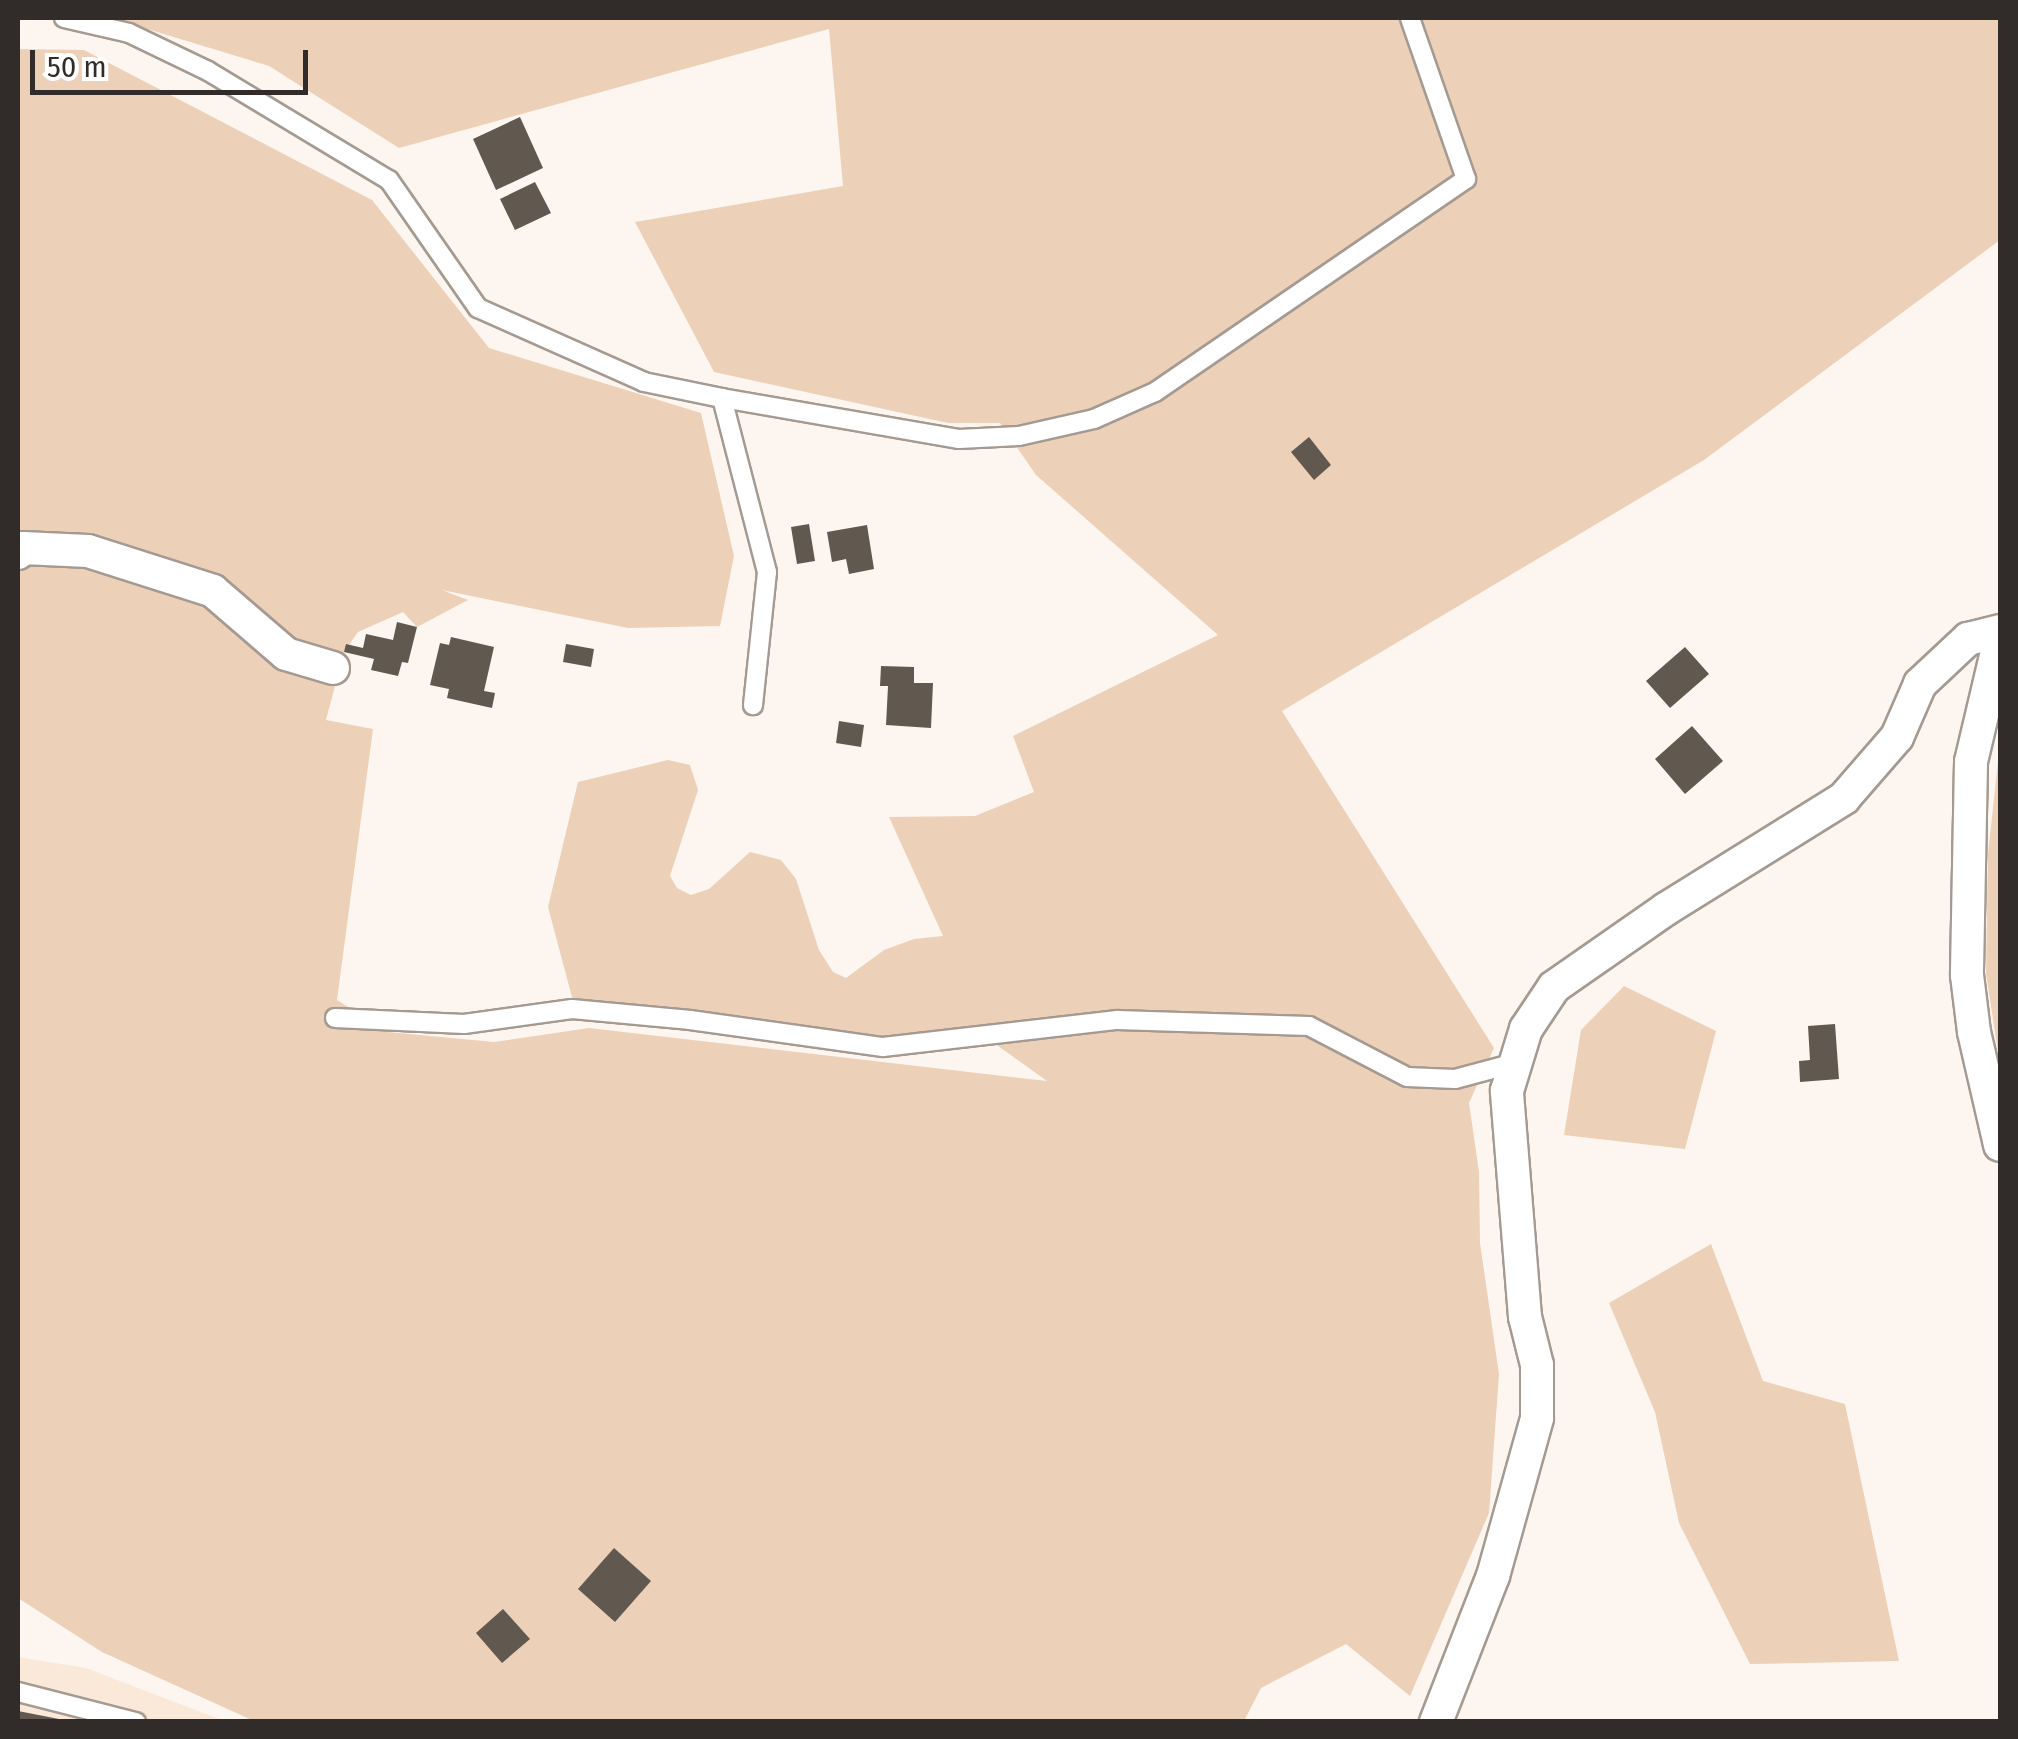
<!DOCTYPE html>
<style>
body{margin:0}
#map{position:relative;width:2018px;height:1739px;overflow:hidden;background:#fdf6f0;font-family:"Fira Sans Condensed",sans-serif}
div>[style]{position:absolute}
.built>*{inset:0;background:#fae8d8}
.green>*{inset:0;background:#ecd0b8}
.building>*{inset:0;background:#61584f}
.roads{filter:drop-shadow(2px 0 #a59a91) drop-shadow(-2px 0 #a59a91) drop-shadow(0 2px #a59a91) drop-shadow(0 -2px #a59a91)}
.service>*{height:18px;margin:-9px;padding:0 9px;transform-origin:9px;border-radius:9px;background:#fff}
.minor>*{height:32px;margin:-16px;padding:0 16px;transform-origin:16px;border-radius:16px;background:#fff}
span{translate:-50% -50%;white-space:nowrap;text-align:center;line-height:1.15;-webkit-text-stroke:10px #fff;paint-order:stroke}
.frame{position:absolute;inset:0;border:20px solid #312c29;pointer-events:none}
.scale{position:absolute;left:30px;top:50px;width:278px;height:45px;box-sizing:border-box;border:5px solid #312c29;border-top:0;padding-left:12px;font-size:30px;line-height:35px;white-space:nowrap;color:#312c29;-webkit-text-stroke:8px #fff;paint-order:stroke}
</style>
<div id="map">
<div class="built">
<i style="clip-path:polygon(18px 1657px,86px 1668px,224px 1721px,18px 1721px)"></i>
</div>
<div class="green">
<i style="clip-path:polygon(111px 18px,2000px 18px,2000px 240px,1704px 460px,1282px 711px,1494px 1048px,1469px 1103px,1479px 1172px,1480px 1243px,1499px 1374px,1489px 1513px,1410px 1696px,1346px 1644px,1261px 1688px,1244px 1721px,254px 1721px,102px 1652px,18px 1598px,18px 49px,84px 50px,372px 200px,489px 348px,701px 413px,734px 556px,720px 626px,628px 628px,442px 590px,468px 600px,417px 627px,403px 612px,358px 632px,344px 652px,326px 720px,373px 729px,337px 1000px,388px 1032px,494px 1042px,589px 1028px,1047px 1081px,973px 1028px,884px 1040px,810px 1026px,573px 1001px,548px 907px,578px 782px,668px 760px,690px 765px,698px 790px,670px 876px,677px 888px,691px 895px,709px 889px,750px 852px,781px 860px,796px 879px,819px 950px,833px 972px,846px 978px,884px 950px,914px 939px,943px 936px,889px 817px,975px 816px,1034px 792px,1013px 736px,1218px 635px,1036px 475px,1000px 423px,948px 423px,714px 372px,635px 222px,843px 186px,829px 29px,399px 148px,269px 66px)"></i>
<i style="clip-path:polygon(2000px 743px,2000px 1065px,1986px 973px,1988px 854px)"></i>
<i style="clip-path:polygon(1624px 986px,1716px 1031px,1685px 1149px,1564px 1135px,1581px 1030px)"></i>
<i style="clip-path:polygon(1711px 1244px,1763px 1381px,1845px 1404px,1899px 1661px,1750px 1664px,1679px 1523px,1655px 1412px,1609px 1303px)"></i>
</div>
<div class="building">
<i style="clip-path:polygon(520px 117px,543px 168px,496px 190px,473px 139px)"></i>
<i style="clip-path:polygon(535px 182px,551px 213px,515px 230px,500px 199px)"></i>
<i style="clip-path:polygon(1309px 437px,1331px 465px,1314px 480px,1291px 452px)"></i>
<i style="clip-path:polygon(809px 524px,815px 561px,797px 564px,791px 527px)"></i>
<i style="clip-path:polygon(867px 525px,874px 569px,849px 574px,846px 559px,832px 562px,827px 532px)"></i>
<i style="clip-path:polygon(397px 622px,417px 627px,408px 663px,402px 662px,398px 676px,371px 670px,374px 659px,344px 652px,346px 644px,363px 648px,366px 634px,393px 640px)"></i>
<i style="clip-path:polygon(451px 637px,494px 647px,484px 691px,495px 693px,492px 708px,447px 698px,449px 689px,430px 685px,440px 643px,449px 645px)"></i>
<i style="clip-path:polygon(566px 644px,594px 649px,591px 667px,563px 662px)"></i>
<i style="clip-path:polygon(1685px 647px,1709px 674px,1670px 708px,1646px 681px)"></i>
<i style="clip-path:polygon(881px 666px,914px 667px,914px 683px,933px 683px,931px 728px,886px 725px,888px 686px,880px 686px)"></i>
<i style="clip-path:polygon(839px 721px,864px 725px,861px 747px,836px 743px)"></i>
<i style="clip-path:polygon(1692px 726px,1723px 761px,1685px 794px,1655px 759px)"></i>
<i style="clip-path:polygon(1835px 1024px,1839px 1079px,1800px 1082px,1799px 1061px,1810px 1060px,1808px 1026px)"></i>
<i style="clip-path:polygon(614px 1548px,651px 1581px,615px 1622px,578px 1589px)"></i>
<i style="clip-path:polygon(503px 1609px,530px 1639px,502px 1663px,476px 1633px)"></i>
<i style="clip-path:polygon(18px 1711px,64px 1720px,64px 1722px,18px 1722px)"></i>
</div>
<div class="roads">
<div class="service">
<i style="left:64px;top:18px;width:67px;rotate:13deg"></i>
<i style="left:129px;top:33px;width:88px;rotate:25.7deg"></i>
<i style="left:208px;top:71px;width:211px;rotate:31.1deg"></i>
<i style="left:389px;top:180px;width:156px;rotate:55.2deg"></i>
<i style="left:478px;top:308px;width:182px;rotate:24deg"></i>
<i style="left:644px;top:382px;width:80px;rotate:11.6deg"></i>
<i style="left:722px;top:398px;width:180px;rotate:75.5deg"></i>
<i style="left:767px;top:572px;width:134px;rotate:96deg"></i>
<i style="left:722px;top:398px;width:241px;rotate:9.8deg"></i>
<i style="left:959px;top:439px;width:60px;rotate:-2.9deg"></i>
<i style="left:1019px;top:436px;width:77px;rotate:-12.8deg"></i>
<i style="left:1094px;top:419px;width:67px;rotate:-23.9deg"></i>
<i style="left:1155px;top:392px;width:377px;rotate:-34.4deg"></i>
<i style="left:1466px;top:179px;width:170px;rotate:-109.2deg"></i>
<i style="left:335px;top:1018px;width:129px;rotate:2.7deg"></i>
<i style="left:464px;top:1024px;width:109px;rotate:-7.9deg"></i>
<i style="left:572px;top:1009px;width:119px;rotate:5.3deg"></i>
<i style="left:690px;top:1020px;width:195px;rotate:8deg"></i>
<i style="left:883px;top:1047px;width:236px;rotate:-6.6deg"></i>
<i style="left:1117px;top:1020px;width:192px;rotate:1.8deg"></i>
<i style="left:1309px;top:1026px;width:110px;rotate:27.5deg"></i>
<i style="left:1407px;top:1077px;width:48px;rotate:2.4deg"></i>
<i style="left:1455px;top:1079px;width:62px;rotate:-14.9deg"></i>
<i style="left:18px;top:1692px;width:122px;rotate:14.3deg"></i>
</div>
<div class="minor">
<i style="left:18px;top:553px;width:7px;rotate:-45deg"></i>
<i style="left:23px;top:548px;width:65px;rotate:2.6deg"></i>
<i style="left:88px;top:551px;width:131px;rotate:17.7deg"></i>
<i style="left:213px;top:591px;width:96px;rotate:40.8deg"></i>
<i style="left:286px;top:654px;width:49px;rotate:16.6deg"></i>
<i style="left:2000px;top:639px;width:126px;rotate:103.3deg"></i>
<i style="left:1971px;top:762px;width:213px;rotate:91.1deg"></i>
<i style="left:1967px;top:975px;width:57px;rotate:83deg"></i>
<i style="left:1974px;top:1032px;width:116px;rotate:77deg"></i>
<i style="left:1436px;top:1722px;width:157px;rotate:-68.7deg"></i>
<i style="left:1493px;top:1576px;width:164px;rotate:-74.4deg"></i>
<i style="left:1537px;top:1418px;width:53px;rotate:-90deg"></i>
<i style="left:1537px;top:1365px;width:49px;rotate:-104deg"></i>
<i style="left:1525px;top:1317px;width:227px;rotate:-94.6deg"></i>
<i style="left:1507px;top:1091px;width:65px;rotate:-73deg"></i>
<i style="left:1526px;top:1029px;width:50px;rotate:-56.3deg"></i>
<i style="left:1554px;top:987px;width:136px;rotate:-34.9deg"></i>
<i style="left:1666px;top:909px;width:210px;rotate:-31.9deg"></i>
<i style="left:1844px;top:798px;width:81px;rotate:-49deg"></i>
<i style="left:1897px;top:737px;width:58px;rotate:-66.5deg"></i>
<i style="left:1920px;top:684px;width:66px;rotate:-43.2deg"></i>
<i style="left:1968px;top:639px;width:33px;rotate:-14deg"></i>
</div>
</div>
<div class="frame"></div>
<div class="scale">50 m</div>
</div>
